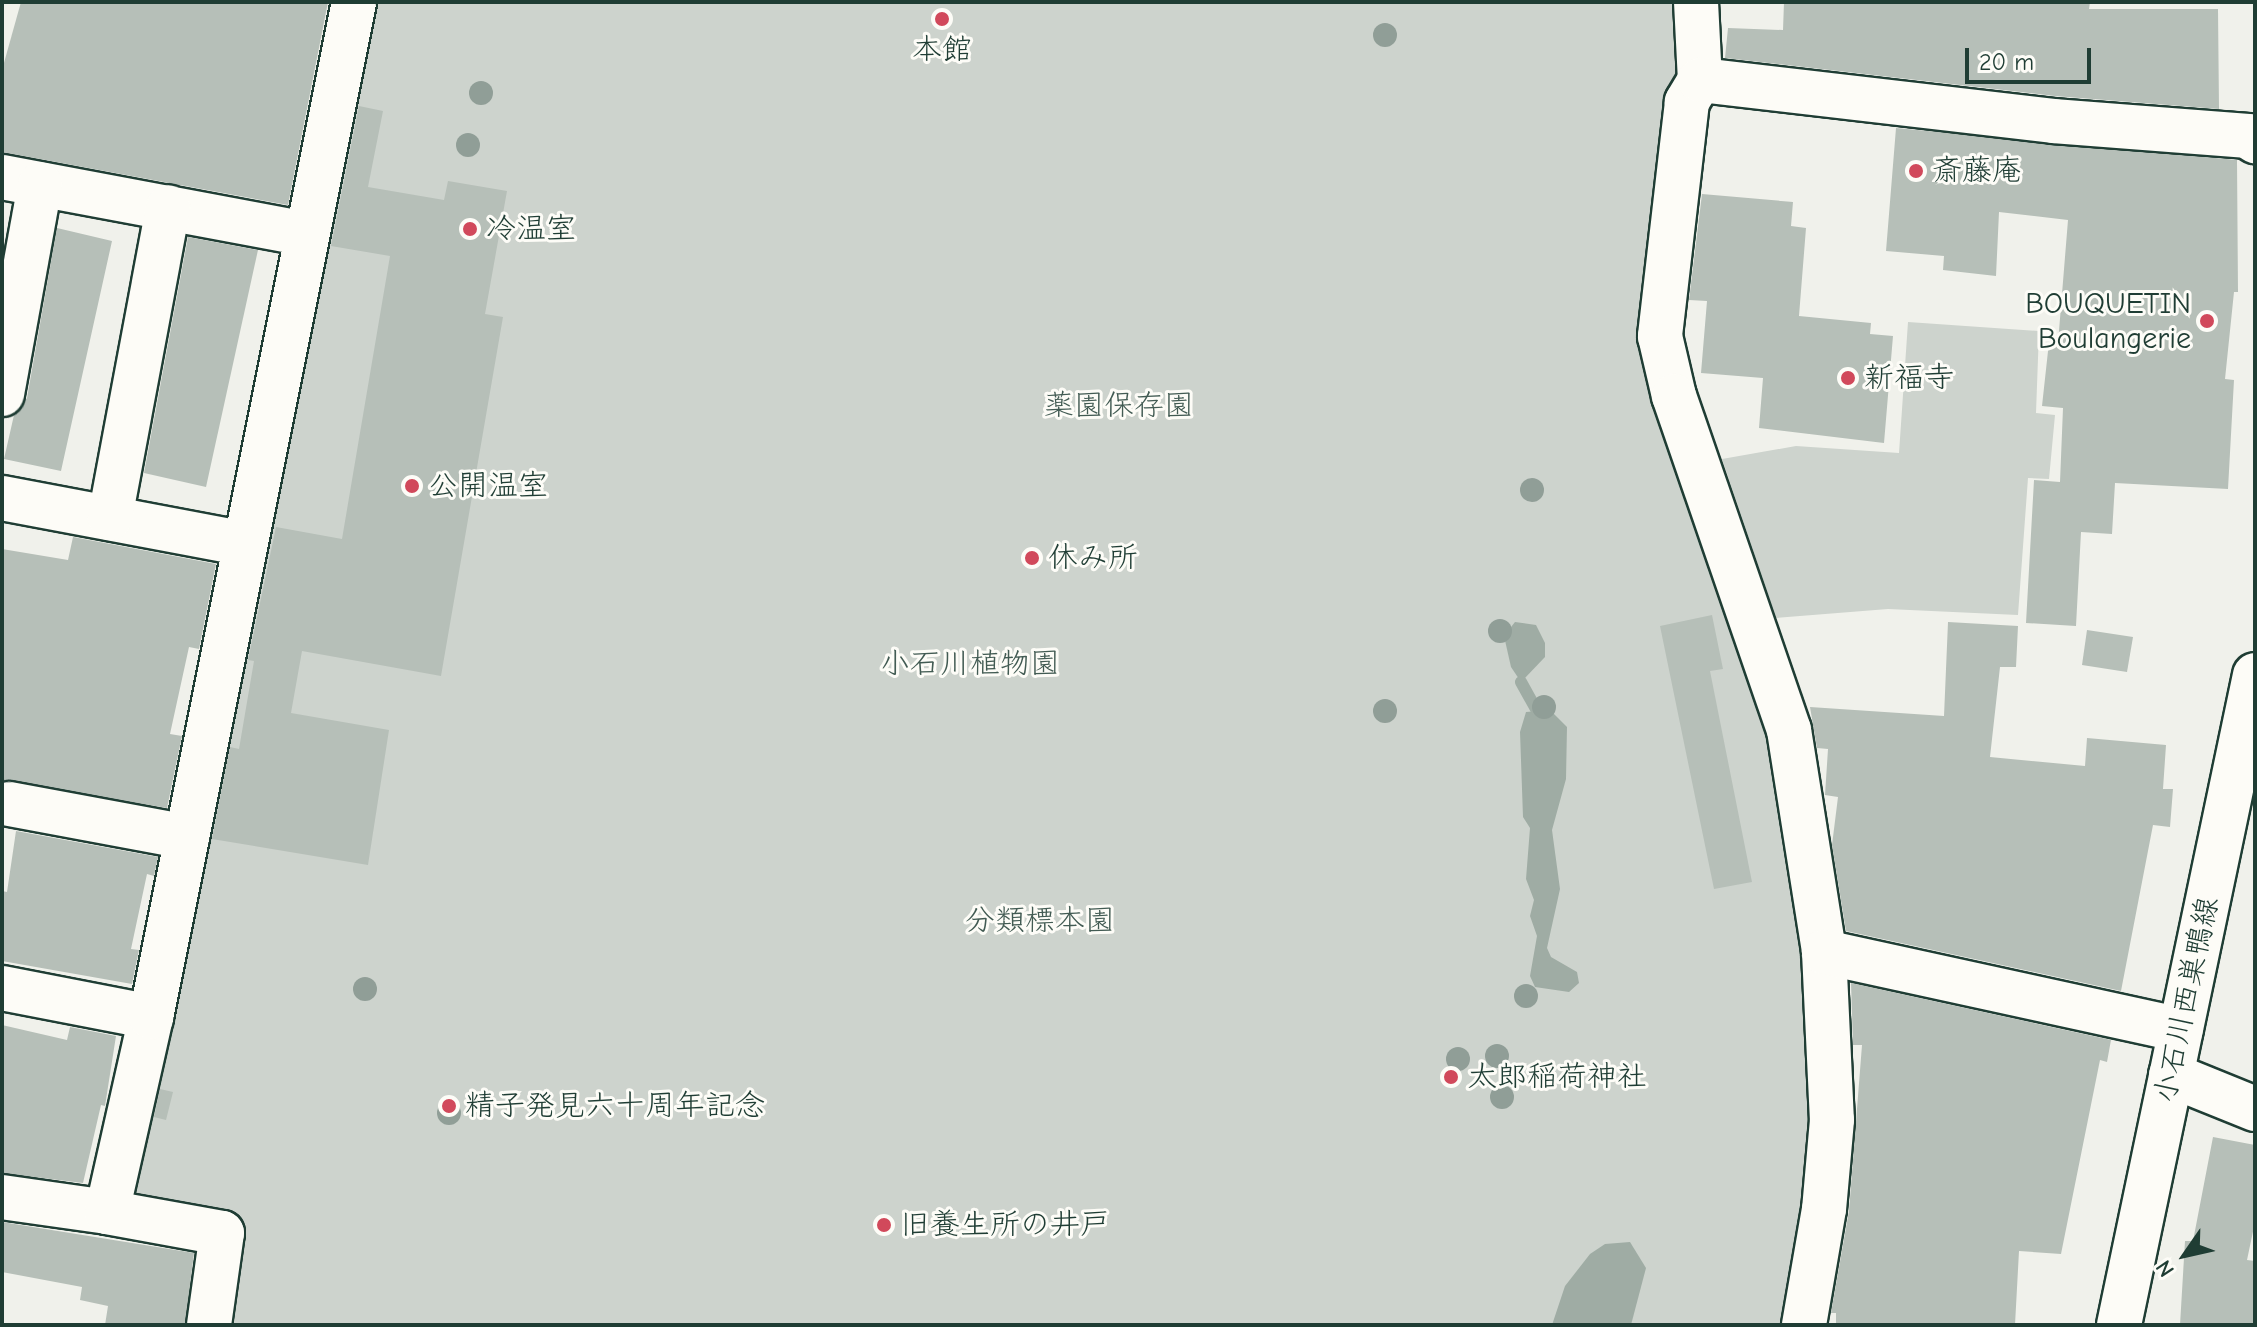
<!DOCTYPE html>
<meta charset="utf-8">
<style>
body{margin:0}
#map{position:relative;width:2257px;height:1327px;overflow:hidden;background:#f0f1eb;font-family:"Comic Neue","Klee One",sans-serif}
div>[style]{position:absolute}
.green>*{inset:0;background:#cdd3cd}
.water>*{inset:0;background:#9faca4}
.stream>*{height:12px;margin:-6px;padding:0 6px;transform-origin:6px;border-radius:6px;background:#9faca4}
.building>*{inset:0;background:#b6bfb8}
.roads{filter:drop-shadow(2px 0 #1f3d34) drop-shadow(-2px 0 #1f3d34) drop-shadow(0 2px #1f3d34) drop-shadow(0 -2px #1f3d34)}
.minor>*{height:44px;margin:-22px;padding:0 22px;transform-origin:22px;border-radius:22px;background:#fdfcf7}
.major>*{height:44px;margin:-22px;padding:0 22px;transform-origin:22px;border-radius:22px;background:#fdfcf7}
.trees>*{width:24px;height:24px;margin:-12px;border-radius:50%;background:#909e97}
.dots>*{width:22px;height:22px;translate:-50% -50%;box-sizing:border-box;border:4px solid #fdfcf7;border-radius:50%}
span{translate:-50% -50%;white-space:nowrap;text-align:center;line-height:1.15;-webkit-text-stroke:6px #fdfcf7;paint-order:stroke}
.poi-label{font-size:30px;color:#1f3d34}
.left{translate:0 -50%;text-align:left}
.right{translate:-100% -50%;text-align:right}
.park-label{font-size:30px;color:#425b53}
.street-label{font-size:30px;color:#1f3d34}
.frame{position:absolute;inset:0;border:4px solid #1f3d34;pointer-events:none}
.north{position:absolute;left:2145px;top:1215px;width:80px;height:80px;-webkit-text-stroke:6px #fdfcf7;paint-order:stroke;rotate:236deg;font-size:22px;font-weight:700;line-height:32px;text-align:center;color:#1f3d34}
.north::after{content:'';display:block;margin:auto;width:28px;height:36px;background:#1f3d34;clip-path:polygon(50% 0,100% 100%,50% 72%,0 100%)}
.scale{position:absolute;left:1965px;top:48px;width:126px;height:36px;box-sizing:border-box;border:4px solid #1f3d34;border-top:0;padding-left:10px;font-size:24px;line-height:28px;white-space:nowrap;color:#1f3d34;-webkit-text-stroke:6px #fdfcf7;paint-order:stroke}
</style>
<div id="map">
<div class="green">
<i style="clip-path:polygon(366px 2px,1682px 2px,1686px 77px,1648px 366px,1760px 696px,1809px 975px,1815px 1168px,1785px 1325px,224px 1325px,237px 1225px,126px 1207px)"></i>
<i style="clip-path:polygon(1908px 322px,2039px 331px,2036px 413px,2055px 415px,2049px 479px,2028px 478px,2018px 615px,1888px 609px,1776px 618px,1722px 459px,1796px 446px,1899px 453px)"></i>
</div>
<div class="water">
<i style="clip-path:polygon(1515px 622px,1536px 625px,1545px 643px,1545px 657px,1521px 682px,1511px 667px,1504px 636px)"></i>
<i style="clip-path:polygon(1550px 710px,1567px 727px,1566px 779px,1552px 830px,1560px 889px,1547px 948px,1551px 957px,1577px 972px,1579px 983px,1569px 992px,1535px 987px,1530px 976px,1537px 936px,1530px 916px,1534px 900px,1526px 879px,1530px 828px,1523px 817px,1520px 732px,1526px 712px)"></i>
<i style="clip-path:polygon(1630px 1242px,1646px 1268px,1631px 1325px,1552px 1325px,1565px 1286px,1590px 1254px,1605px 1244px)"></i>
</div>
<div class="stream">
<i style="left:1521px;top:682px;width:33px;rotate:61deg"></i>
</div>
<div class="building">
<i style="clip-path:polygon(21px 2px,328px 2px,288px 205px,2px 152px,2px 70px)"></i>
<i style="clip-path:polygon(1784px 2px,2090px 2px,2089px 9px,2218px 9px,2219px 109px,2055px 96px,1725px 58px,1728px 28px,1783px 30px)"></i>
<i style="clip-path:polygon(359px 106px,383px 111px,368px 187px,444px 200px,448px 181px,507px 191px,485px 314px,503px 317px,441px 676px,302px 651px,291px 713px,389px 730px,368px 865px,212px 839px,230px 747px,239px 749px,254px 661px,248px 660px,276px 527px,342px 539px,390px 256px,331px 246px)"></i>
<i style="clip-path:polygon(1896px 128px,2237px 160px,2238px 292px,2234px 292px,2225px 379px,2234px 380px,2228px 489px,2115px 483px,2112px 534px,2081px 532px,2076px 626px,2026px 623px,2034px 480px,2060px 482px,2063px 408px,2042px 406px,2049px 342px,2058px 343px,2068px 220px,1999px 212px,1996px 276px,1943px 270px,1944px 256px,1886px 251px)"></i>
<i style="clip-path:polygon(1702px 194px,1793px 202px,1791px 226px,1806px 228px,1799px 316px,1871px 323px,1870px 334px,1893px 336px,1884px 443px,1759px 428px,1763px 378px,1701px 373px,1707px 301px,1689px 300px)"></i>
<i style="clip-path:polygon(57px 228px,112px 241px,61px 471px,4px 459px,14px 415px,27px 398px)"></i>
<i style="clip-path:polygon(188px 237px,258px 250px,206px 487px,144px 473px)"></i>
<i style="clip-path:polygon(73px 537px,216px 564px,199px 649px,189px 647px,170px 734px,182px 736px,167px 808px,2px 780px,2px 549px,68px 560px)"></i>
<i style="clip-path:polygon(1712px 615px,1723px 669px,1710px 671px,1752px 882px,1714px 889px,1660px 626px)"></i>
<i style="clip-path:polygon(1948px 622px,2018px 626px,2016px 667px,2000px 667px,1990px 757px,2085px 766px,2087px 738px,2166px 745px,2163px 789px,2173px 789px,2170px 827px,2153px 825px,2121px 991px,1846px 931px,1832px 845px,1838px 797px,1825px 795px,1828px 749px,1817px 748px,1810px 707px,1944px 716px)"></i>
<i style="clip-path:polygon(2087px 630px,2133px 637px,2127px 672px,2082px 665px)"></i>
<i style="clip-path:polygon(16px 831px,158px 857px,154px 876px,147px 874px,131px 949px,139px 950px,132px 984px,2px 961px,2px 891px,7px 892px)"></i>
<i style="clip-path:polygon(1851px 983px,2111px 1040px,2107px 1062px,2100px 1060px,2061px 1254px,2019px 1251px,2015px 1325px,1836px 1325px,1836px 1313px,1831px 1313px,1849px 1211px,1862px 1045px,1853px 1045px)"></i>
<i style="clip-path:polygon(2px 1025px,67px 1040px,70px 1027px,116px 1036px,105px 1106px,101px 1105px,83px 1183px,2px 1173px)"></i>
<i style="clip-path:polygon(160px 1089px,173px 1092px,166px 1120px,154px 1117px)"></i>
<i style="clip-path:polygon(2213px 1137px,2255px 1145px,2255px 1222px,2247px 1260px,2255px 1261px,2255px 1325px,2180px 1325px,2185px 1241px,2193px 1241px)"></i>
<i style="clip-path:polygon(2px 1222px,194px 1253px,185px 1325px,105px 1325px,108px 1306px,80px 1300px,82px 1287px,2px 1272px)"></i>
</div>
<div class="roads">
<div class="minor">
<i style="left:1696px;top:2px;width:78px;rotate:87.1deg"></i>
<i style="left:1700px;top:80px;width:26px;rotate:121deg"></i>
<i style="left:1687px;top:102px;width:236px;rotate:96.6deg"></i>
<i style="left:1660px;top:336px;width:62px;rotate:76.9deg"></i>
<i style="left:1674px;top:396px;width:353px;rotate:71deg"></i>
<i style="left:1789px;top:730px;width:225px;rotate:81deg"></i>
<i style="left:1824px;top:952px;width:168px;rotate:87.3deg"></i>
<i style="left:1832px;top:1120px;width:89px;rotate:95.1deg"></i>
<i style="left:1824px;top:1209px;width:118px;rotate:99.8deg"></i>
<i style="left:1700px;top:80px;width:355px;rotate:6.6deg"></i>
<i style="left:2053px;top:121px;width:196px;rotate:4.4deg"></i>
<i style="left:2248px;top:136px;width:9px;rotate:36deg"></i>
<i style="left:2px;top:177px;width:310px;rotate:10.6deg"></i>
<i style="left:2px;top:394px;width:213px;rotate:-79.7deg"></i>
<i style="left:2px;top:498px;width:247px;rotate:10.7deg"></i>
<i style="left:110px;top:518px;width:316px;rotate:-79.4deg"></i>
<i style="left:9px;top:804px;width:181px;rotate:10.5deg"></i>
<i style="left:1824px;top:952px;width:365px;rotate:12.3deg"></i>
<i style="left:2px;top:988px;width:152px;rotate:11deg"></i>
<i style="left:2171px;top:1075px;width:91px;rotate:22deg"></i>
<i style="left:2px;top:1197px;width:106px;rotate:8.1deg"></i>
<i style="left:209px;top:1325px;width:93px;rotate:-82deg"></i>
<i style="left:222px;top:1233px;width:117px;rotate:-169.7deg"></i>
<i style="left:107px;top:1212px;width:200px;rotate:-77.3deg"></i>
<i style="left:151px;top:1017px;width:1035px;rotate:-78.69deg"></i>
</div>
<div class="major">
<i style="left:2119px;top:1325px;width:664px;rotate:-78.18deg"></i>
</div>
</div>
<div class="trees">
<i style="left:1385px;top:35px"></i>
<i style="left:481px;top:93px"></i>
<i style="left:468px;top:145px"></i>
<i style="left:1532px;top:490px"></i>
<i style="left:1500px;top:631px"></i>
<i style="left:1544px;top:707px"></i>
<i style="left:1385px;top:711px"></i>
<i style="left:365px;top:989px"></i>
<i style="left:1526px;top:996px"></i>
<i style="left:1497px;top:1056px"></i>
<i style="left:1458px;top:1059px"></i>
<i style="left:1502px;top:1097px"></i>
<i style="left:449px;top:1113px"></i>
</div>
<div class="dots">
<i style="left:942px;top:19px;background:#d1495b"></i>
<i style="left:1916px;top:171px;background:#d1495b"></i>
<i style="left:470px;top:229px;background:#d1495b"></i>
<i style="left:2207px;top:321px;background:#d1495b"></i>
<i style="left:1848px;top:378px;background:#d1495b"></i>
<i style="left:412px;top:486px;background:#d1495b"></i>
<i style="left:1032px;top:558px;background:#d1495b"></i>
<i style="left:1451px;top:1077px;background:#d1495b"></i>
<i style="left:449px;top:1106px;background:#d1495b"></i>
<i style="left:884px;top:1225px;background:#d1495b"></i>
</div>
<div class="poi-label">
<span style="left:942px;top:50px">本館</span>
<span class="left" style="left:1932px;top:171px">斎藤庵</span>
<span class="left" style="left:486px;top:229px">冷温室</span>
<span class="right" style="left:2191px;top:321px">BOUQUETIN<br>Boulangerie</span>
<span class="left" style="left:1864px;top:378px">新福寺</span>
<span class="left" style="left:428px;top:486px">公開温室</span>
<span class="left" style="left:1048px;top:558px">休み所</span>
<span class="left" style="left:1467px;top:1077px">太郎稲荷神社</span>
<span class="left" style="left:465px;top:1106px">精子発見六十周年記念</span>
<span class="left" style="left:900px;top:1225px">旧養生所の井戸</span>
</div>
<div class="park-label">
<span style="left:1119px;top:406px">薬園保存園</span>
<span style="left:970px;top:664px">小石川植物園</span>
<span style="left:1040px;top:921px">分類標本園</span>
</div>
<div class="street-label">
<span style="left:2187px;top:1000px;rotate:-78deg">小石川西巣鴨線</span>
</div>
<div class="frame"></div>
<div class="north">N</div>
<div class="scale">20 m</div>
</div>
